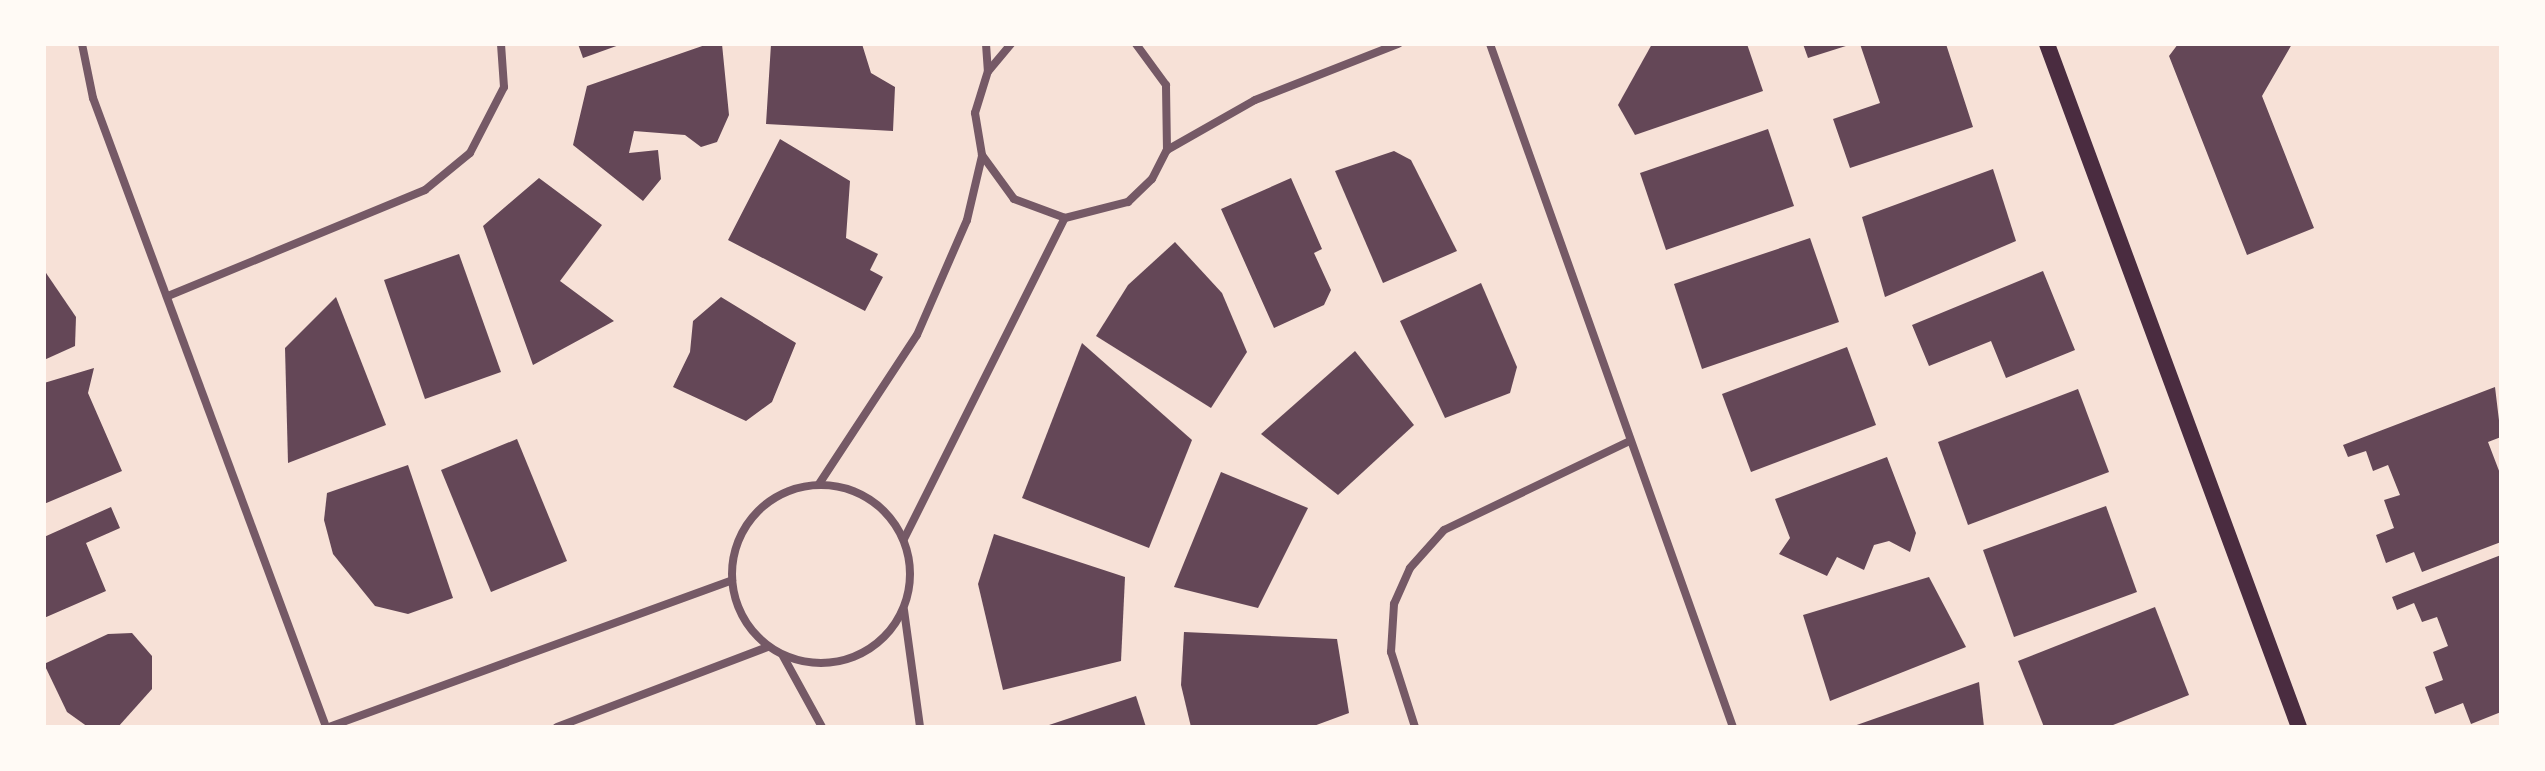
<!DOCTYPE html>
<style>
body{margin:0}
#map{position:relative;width:2545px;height:771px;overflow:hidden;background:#f7e1d7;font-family:Quicksand,sans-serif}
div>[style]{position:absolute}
.building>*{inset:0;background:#644757}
.minor>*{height:8px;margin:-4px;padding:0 4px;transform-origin:4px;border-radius:4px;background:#755966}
.minor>.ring{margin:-4px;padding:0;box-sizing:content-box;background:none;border:8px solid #755966;border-radius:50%}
.secondary>*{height:16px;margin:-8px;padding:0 8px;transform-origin:8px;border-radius:8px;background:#4a2c40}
span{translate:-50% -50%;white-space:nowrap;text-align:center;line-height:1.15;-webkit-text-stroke:6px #fffaf5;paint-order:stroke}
.frame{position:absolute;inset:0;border:46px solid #fffaf5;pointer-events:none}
</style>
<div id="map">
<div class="building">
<i style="clip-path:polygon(578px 44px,622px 44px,583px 58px)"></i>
<i style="clip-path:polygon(708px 44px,722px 44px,729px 115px,717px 142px,701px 147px,685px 135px,634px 131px,629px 153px,658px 150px,661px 179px,643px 201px,573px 145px,587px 86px)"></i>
<i style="clip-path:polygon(771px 44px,862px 44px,871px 73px,895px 87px,893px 131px,766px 124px)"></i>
<i style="clip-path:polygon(1652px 44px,1747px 44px,1763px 91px,1635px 135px,1618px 105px)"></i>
<i style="clip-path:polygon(1803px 44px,1849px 44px,1849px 45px,1808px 58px)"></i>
<i style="clip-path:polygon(1860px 44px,1946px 44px,1973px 127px,1850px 168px,1833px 119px,1880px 103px)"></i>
<i style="clip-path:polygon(2178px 44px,2292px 44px,2262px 96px,2314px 228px,2247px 255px,2169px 56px)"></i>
<i style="clip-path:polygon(1768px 129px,1794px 206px,1666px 250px,1640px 173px)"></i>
<i style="clip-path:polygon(780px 139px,850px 181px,846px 238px,878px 254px,870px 270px,883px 277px,865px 311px,728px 240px)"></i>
<i style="clip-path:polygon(1394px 151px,1411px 160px,1457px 251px,1383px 283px,1335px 171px)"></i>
<i style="clip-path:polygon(1993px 169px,2016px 241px,1885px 297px,1862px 217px)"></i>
<i style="clip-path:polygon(539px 178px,602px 225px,560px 281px,614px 321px,533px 365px,483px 226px)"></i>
<i style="clip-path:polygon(1291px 178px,1322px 249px,1314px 253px,1331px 290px,1324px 305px,1274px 328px,1221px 209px)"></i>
<i style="clip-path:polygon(1810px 238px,1839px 322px,1702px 369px,1674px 284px)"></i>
<i style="clip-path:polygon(1175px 242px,1222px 293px,1247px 352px,1211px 408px,1096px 336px,1128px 285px)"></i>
<i style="clip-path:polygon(459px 254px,501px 372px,425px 399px,384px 280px)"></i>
<i style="clip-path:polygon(44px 270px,76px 317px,75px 346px,44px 360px)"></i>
<i style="clip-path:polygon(2043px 271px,2075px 350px,2006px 378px,1991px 341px,1929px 366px,1912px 325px)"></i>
<i style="clip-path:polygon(1481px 283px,1517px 367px,1510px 393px,1445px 418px,1400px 321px)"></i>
<i style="clip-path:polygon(336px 297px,386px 425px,288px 463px,285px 348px)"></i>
<i style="clip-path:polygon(721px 297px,796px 343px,772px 402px,746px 421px,673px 387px,690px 352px,693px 321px)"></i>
<i style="clip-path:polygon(1082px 343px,1192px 440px,1149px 548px,1022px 498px)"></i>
<i style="clip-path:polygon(1847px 347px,1876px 425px,1751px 472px,1722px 394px)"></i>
<i style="clip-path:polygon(1355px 351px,1414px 425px,1338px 495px,1261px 434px)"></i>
<i style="clip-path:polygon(94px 368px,88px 393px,122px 471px,44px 504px,44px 383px)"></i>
<i style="clip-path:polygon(2495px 387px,2501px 437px,2488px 442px,2501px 476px,2501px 542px,2422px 572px,2414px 552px,2386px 563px,2376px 535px,2394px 528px,2384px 500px,2400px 495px,2388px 465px,2373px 471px,2366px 451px,2348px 457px,2343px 445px)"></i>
<i style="clip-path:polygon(2078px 389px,2109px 472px,1968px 525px,1938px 442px)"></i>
<i style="clip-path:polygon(517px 439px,567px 561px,491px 592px,441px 470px)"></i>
<i style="clip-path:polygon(1887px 457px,1916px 533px,1910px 552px,1889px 541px,1874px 545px,1864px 570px,1837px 557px,1827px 576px,1779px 554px,1790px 538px,1775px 499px)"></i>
<i style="clip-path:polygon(408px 465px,453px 598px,408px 614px,375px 606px,333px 554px,324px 520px,327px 493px)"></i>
<i style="clip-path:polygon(1221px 472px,1308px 508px,1258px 608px,1174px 587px)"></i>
<i style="clip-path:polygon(2106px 506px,2137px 592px,2014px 637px,1983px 550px)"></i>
<i style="clip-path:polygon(111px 507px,120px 528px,86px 543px,106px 591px,44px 618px,44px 537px)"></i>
<i style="clip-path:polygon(994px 534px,1125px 577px,1121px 661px,1003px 690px,978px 584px)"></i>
<i style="clip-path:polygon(2501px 555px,2501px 712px,2471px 724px,2463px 703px,2435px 714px,2425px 687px,2443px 680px,2433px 652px,2448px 646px,2437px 617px,2422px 622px,2414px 603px,2397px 610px,2392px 597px)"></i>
<i style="clip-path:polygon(1929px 577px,1966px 647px,1830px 701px,1803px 615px)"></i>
<i style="clip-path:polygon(2155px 607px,2189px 695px,2108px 727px,2044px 727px,2018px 661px)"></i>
<i style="clip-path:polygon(1184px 632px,1337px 639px,1349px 713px,1311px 727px,1191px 727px,1181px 685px)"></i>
<i style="clip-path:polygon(132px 633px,152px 656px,152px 689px,118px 727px,88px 727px,67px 712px,44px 664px,108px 634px)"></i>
<i style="clip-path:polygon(1979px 682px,1984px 727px,1851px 727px)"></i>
<i style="clip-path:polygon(1136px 696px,1146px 727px,1046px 727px,1046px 726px)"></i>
</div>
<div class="minor">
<i style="left:82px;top:44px;width:55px;rotate:78.5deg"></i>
<i style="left:93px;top:98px;width:671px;rotate:69.67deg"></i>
<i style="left:986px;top:44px;width:27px;rotate:86deg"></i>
<i style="left:1011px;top:44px;width:35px;rotate:130deg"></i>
<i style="left:988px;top:71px;width:44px;rotate:107.2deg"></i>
<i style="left:975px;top:113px;width:43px;rotate:80.5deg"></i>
<i style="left:982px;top:155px;width:54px;rotate:54deg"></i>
<i style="left:1014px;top:199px;width:54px;rotate:20.4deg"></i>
<i style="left:1065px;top:218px;width:65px;rotate:-14.3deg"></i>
<i style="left:1128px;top:202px;width:33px;rotate:-44deg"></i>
<i style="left:1152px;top:179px;width:33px;rotate:-63deg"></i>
<i style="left:1167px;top:150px;width:65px;rotate:-90.9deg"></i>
<i style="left:1166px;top:85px;width:51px;rotate:-126.2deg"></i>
<i style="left:1490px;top:44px;width:725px;rotate:70.42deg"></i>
<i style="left:1167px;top:150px;width:101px;rotate:-29.6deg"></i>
<i style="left:1255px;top:100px;width:154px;rotate:-21.4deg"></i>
<i style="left:168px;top:296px;width:278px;rotate:-22.4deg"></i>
<i style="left:425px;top:190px;width:58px;rotate:-39.4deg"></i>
<i style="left:470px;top:153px;width:74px;rotate:-62.7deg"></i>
<i style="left:504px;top:87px;width:43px;rotate:-94deg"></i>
<i style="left:819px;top:484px;width:178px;rotate:-56.7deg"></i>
<i style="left:917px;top:335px;width:125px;rotate:-66.5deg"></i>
<i style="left:967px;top:220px;width:66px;rotate:-76.8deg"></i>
<i class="ring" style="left:732px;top:485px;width:170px;height:170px"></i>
<i style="left:904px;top:539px;width:359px;rotate:-63.4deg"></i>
<i style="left:904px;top:610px;width:118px;rotate:82.2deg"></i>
<i style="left:783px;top:656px;width:81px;rotate:61.2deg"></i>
<i style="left:329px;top:727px;width:429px;rotate:-20deg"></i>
<i style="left:557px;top:727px;width:226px;rotate:-20.8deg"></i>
<i style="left:1415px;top:727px;width:79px;rotate:-107.7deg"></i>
<i style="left:1391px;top:652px;width:48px;rotate:-86.4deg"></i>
<i style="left:1394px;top:604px;width:39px;rotate:-66deg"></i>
<i style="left:1410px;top:568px;width:51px;rotate:-48.2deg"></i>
<i style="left:1444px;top:530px;width:206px;rotate:-25.6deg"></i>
</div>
<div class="secondary">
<i style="left:2047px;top:44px;width:728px;rotate:69.75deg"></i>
</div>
<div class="frame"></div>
</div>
